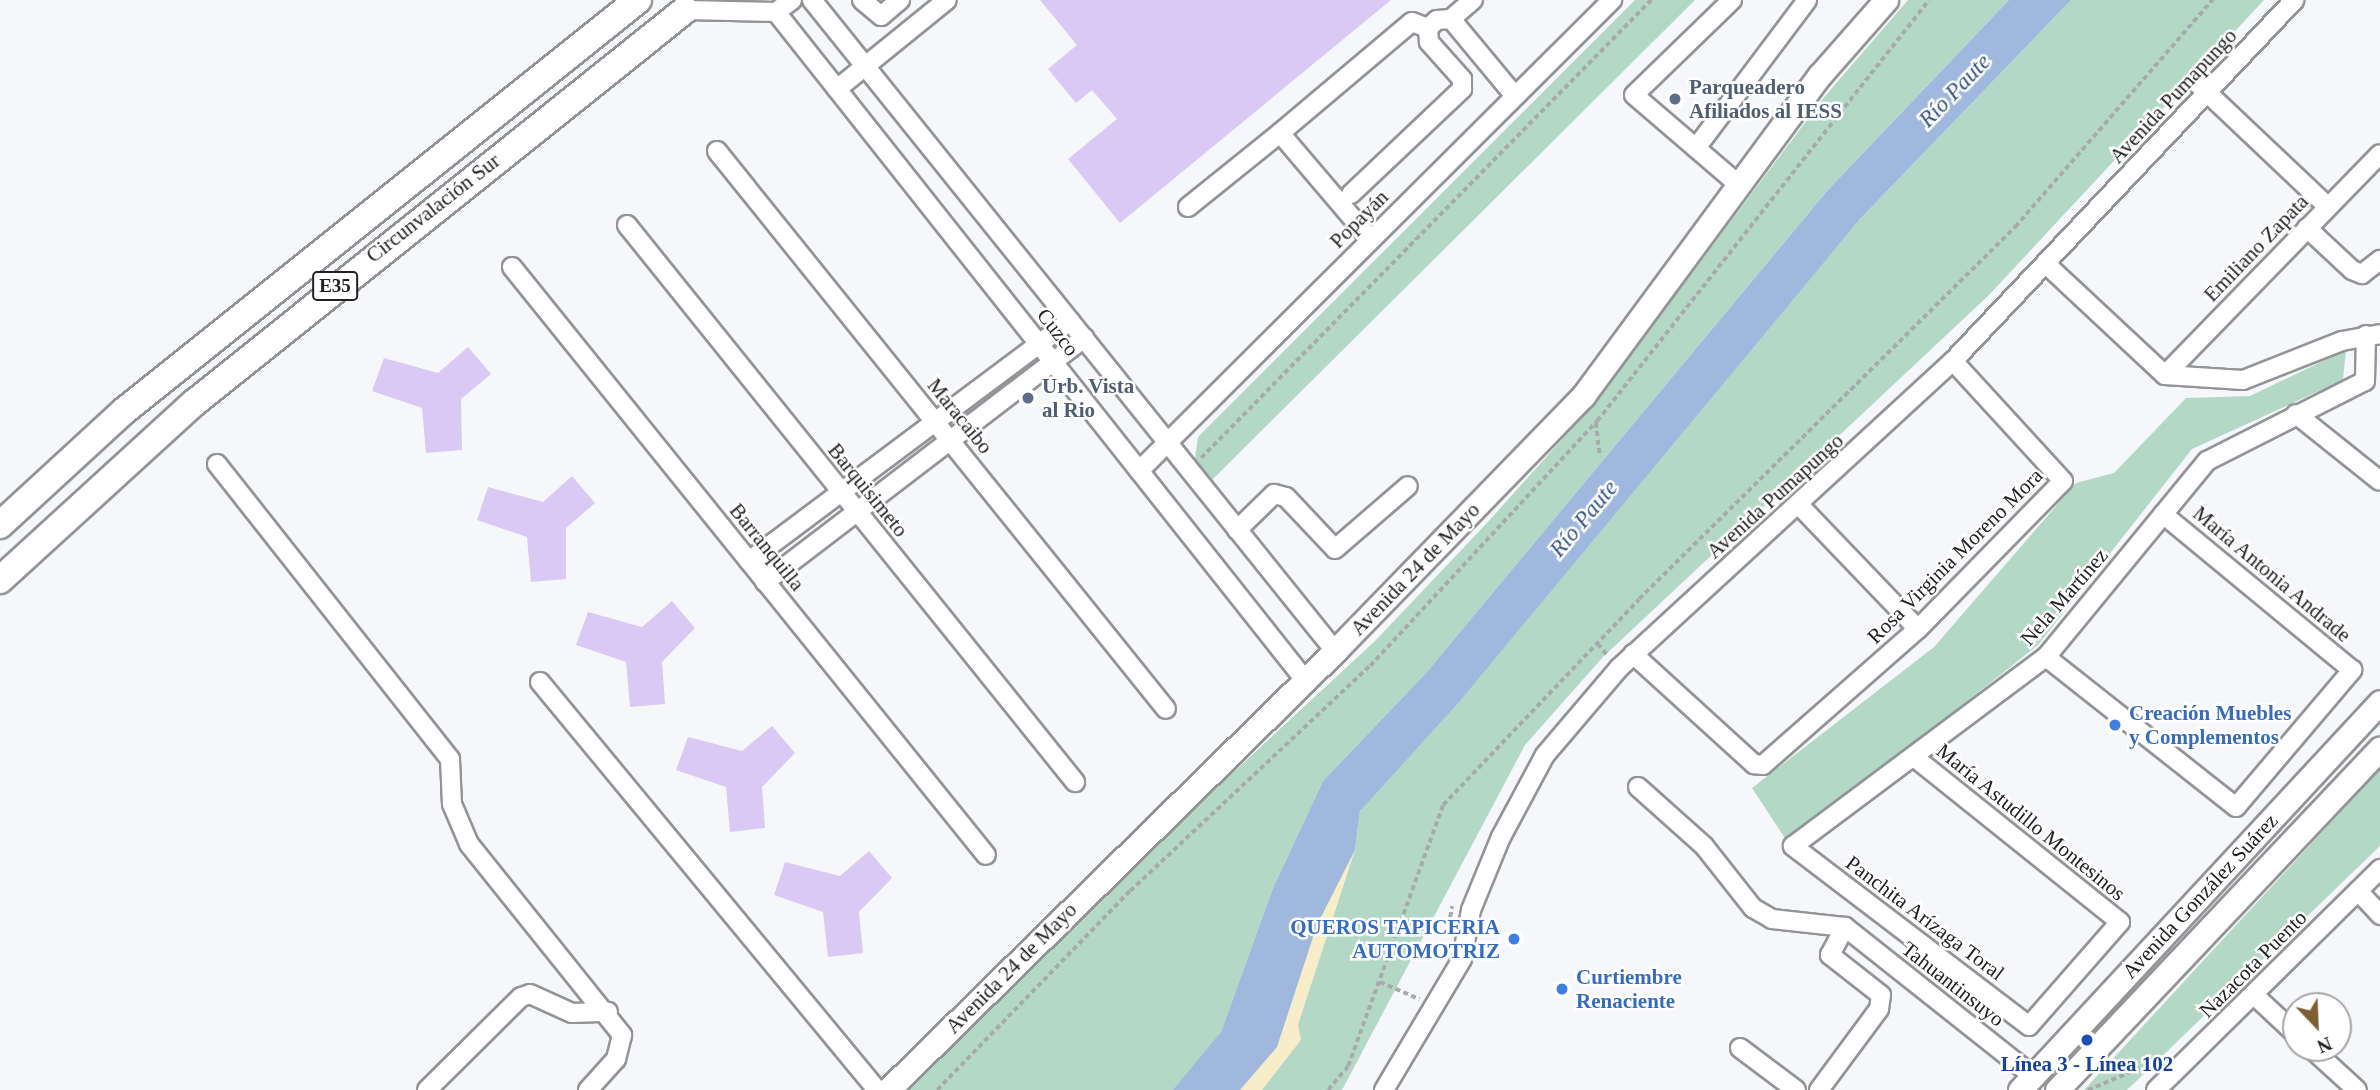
<!DOCTYPE html>
<meta charset="utf-8">
<style>
body{margin:0}
#map{position:relative;width:2380px;height:1090px;overflow:hidden;background:#f6f7fb;font-family:Georgia,serif}
div>[style]{position:absolute}
.green>*{inset:0;background:#b4d8c6}
.sand>*{inset:0;background:#f7edc8}
.water>*{inset:0;background:#a0b8de}
.building>*{inset:0;background:#d9c9f4}
.path>*{height:3.5px;margin-top:-1.75px;transform-origin:0;background:repeating-linear-gradient(90deg,#a8a9ac 0 5px,transparent 0 8.5px)}
.roads{filter:drop-shadow(2px 0 #939498) drop-shadow(-2px 0 #939498) drop-shadow(0 2px #939498) drop-shadow(0 -2px #939498)}
.minor>*{height:18px;margin:-9px;padding:0 9px;transform-origin:9px;border-radius:9px;background:#fff}
.major>*{height:23px;margin:-11.5px;padding:0 11.5px;transform-origin:11.5px;border-radius:11.5px;background:#fff}
.highway>*{height:26px;margin:-13px;padding:0 13px;transform-origin:13px;border-radius:13px;background:#fff}
.dots>*{width:19px;height:19px;translate:-50% -50%;box-sizing:border-box;border:4px solid #fff;border-radius:50%}
span{translate:-50% -50%;white-space:nowrap;text-align:center;line-height:1.15;-webkit-text-stroke:5px #fff;paint-order:stroke}
.shield-label span{padding:2px 5px;background:#fff;border:2px solid;border-radius:5px;-webkit-text-stroke-width:0}
.shield-label{font-size:19px;color:#212123;font-weight:700}
.service-label{font-size:21px;color:#4e5e75;font-weight:700}
.left{translate:0 -50%;text-align:left}
.street-label{font-size:21px;color:#212123}
.shop-label{font-size:21px;color:#366cbe;font-weight:700}
.right{translate:-100% -50%;text-align:right}
.transit-label{font-size:21px;color:#164399;font-weight:700}
.water-label{font-size:23px;color:#345485;font-style:italic}
.north{position:absolute;left:2282px;top:992px;width:70px;height:70px;box-sizing:border-box;background:#fff;border:2px solid #a6a6a7;border-radius:50%;rotate:157deg;font-size:19px;font-weight:700;line-height:28px;text-align:center;color:#212123}
.north::after{content:'';display:block;margin:auto;width:24px;height:32px;background:#7d5f33;clip-path:polygon(50% 0,100% 100%,50% 72%,0 100%)}
</style>
<div id="map">
<div class="green">
<i style="clip-path:polygon(1635px 0,1695px 0,1212px 480px,1195px 459px,1198px 437px)"></i>
<i style="clip-path:polygon(1908px 0,2009px 0,1827px 191px,1426px 673px,1323px 781px,1273px 888px,1221px 1032px,1191px 1075px,1173px 1090px,908px 1090px,1087px 908px,1375px 641px,1486px 524px,1591px 407px,1825px 96px)"></i>
<i style="clip-path:polygon(2071px 0,2264px 0,1989px 295px,1603px 657px,1525px 745px,1342px 1090px,1240px 1090px,1355px 850px,1360px 811px,1860px 219px)"></i>
<i style="clip-path:polygon(2346px 350px,2343px 380px,2192px 449px,2038px 645px,1788px 843px,1752px 788px,1934px 647px,2076px 483px,2114px 473px,2186px 398px,2250px 396px)"></i>
<i style="clip-path:polygon(2380px 769px,2380px 846px,2127px 1090px,2084px 1090px)"></i>
</div>
<div class="sand">
<i style="clip-path:polygon(1355px 850px,1298px 1025px,1301px 1040px,1262px 1090px,1214px 1090px,1333px 868px)"></i>
</div>
<div class="water">
<i style="clip-path:polygon(2009px 0,2071px 0,1860px 219px,1459px 702px,1360px 811px,1355px 850px,1317px 925px,1277px 1047px,1240px 1090px,1173px 1090px,1221px 1032px,1273px 888px,1323px 781px,1426px 673px,1827px 191px)"></i>
</div>
<div class="building">
<i style="clip-path:polygon(1040px 0,1391px 0,1120px 223px,1068px 159px,1117px 119px,1092px 90px,1076px 103px,1048px 69px,1077px 45px)"></i>
<i style="clip-path:polygon(468px 347px,491px 374px,461px 399px,462px 450px,426px 453px,422px 408px,372px 391px,384px 358px,438px 373px)"></i>
<i style="clip-path:polygon(572px 476px,595px 503px,566px 528px,566px 579px,531px 582px,527px 537px,477px 520px,488px 487px,543px 502px)"></i>
<i style="clip-path:polygon(672px 601px,695px 628px,662px 662px,665px 704px,630px 707px,626px 662px,576px 645px,588px 612px,642px 627px)"></i>
<i style="clip-path:polygon(772px 726px,795px 753px,762px 787px,765px 828px,730px 832px,726px 787px,676px 770px,688px 737px,742px 751px)"></i>
<i style="clip-path:polygon(869px 851px,892px 878px,859px 912px,863px 953px,828px 957px,823px 912px,774px 895px,785px 862px,840px 876px)"></i>
</div>
<div class="path">
<i style="left:1596px;top:423px;width:34px;rotate:83deg"></i>
<i style="left:1201px;top:458px;width:642px;rotate:-45.5deg"></i>
<i style="left:1598px;top:644px;width:16px;rotate:50deg"></i>
<i style="left:1447px;top:934px;width:28px;rotate:-80deg"></i>
<i style="left:1380px;top:982px;width:43px;rotate:23.6deg"></i>
<i style="left:937px;top:1090px;width:277px;rotate:-45.9deg"></i>
<i style="left:1130px;top:891px;width:329px;rotate:-43.2deg"></i>
<i style="left:1370px;top:666px;width:334px;rotate:-47.2deg"></i>
<i style="left:1597px;top:421px;width:536px;rotate:-51.74deg"></i>
<i style="left:1328px;top:1090px;width:31px;rotate:-50deg"></i>
<i style="left:1348px;top:1066px;width:278px;rotate:-70deg"></i>
<i style="left:1443px;top:805px;width:284px;rotate:-46.4deg"></i>
<i style="left:1639px;top:599px;width:529px;rotate:-44.69deg"></i>
<i style="left:2015px;top:227px;width:301px;rotate:-49deg"></i>
<i style="left:2088px;top:1090px;width:79px;rotate:-23deg"></i>
</div>
<div class="roads">
<div class="minor">
<i style="left:812px;top:0;width:835px;rotate:51.22deg"></i>
<i style="left:862px;top:0;width:25px;rotate:40deg"></i>
<i style="left:881px;top:16px;width:25px;rotate:-40deg"></i>
<i style="left:1732px;top:0;width:136px;rotate:135.9deg"></i>
<i style="left:1634px;top:95px;width:137px;rotate:40.6deg"></i>
<i style="left:685px;top:10px;width:91px;rotate:1.3deg"></i>
<i style="left:776px;top:12px;width:20px;rotate:-37deg"></i>
<i style="left:776px;top:12px;width:851px;rotate:51.63deg"></i>
<i style="left:1451px;top:19px;width:29px;rotate:-41deg"></i>
<i style="left:2197px;top:83px;width:180px;rotate:43.4deg"></i>
<i style="left:837px;top:89px;width:141px;rotate:-39deg"></i>
<i style="left:1280px;top:133px;width:172px;rotate:-40.1deg"></i>
<i style="left:1412px;top:22px;width:17px;rotate:21deg"></i>
<i style="left:1696px;top:148px;width:185px;rotate:-53.1deg"></i>
<i style="left:717px;top:151px;width:716px;rotate:51.18deg"></i>
<i style="left:1351px;top:194px;width:153px;rotate:-43.4deg"></i>
<i style="left:1462px;top:89px;width:10px;rotate:-90deg"></i>
<i style="left:1462px;top:79px;width:50px;rotate:-131.7deg"></i>
<i style="left:1429px;top:42px;width:14px;rotate:-94deg"></i>
<i style="left:1428px;top:28px;width:12px;rotate:-42deg"></i>
<i style="left:1437px;top:20px;width:14px;rotate:-4deg"></i>
<i style="left:1451px;top:19px;width:100px;rotate:50.3deg"></i>
<i style="left:1188px;top:207px;width:118px;rotate:-38.8deg"></i>
<i style="left:1280px;top:133px;width:140px;rotate:49.6deg"></i>
<i style="left:627px;top:225px;width:715px;rotate:51.19deg"></i>
<i style="left:2307px;top:228px;width:62px;rotate:43deg"></i>
<i style="left:2352px;top:270px;width:11px;rotate:22deg"></i>
<i style="left:2362px;top:274px;width:23px;rotate:-38deg"></i>
<i style="left:2047px;top:265px;width:161px;rotate:43deg"></i>
<i style="left:2165px;top:375px;width:78px;rotate:3.7deg"></i>
<i style="left:2243px;top:380px;width:106px;rotate:-21.5deg"></i>
<i style="left:2342px;top:341px;width:39px;rotate:-10deg"></i>
<i style="left:512px;top:267px;width:755px;rotate:51.13deg"></i>
<i style="left:2165px;top:375px;width:308px;rotate:-45.8deg"></i>
<i style="left:2296px;top:414px;width:107px;rotate:38.6deg"></i>
<i style="left:217px;top:464px;width:376px;rotate:51.7deg"></i>
<i style="left:450px;top:759px;width:45px;rotate:87.5deg"></i>
<i style="left:452px;top:804px;width:43px;rotate:67deg"></i>
<i style="left:469px;top:844px;width:245px;rotate:51.3deg"></i>
<i style="left:622px;top:1035px;width:25px;rotate:104deg"></i>
<i style="left:616px;top:1059px;width:42px;rotate:132.1deg"></i>
<i style="left:1139px;top:471px;width:668px;rotate:-44.88deg"></i>
<i style="left:1800px;top:506px;width:170px;rotate:46.2deg"></i>
<i style="left:1237px;top:530px;width:52px;rotate:-44.2deg"></i>
<i style="left:1274px;top:494px;width:12px;rotate:14deg"></i>
<i style="left:1286px;top:497px;width:71px;rotate:46.7deg"></i>
<i style="left:1335px;top:549px;width:96px;rotate:-40.8deg"></i>
<i style="left:749px;top:561px;width:401px;rotate:-36.8deg"></i>
<i style="left:765px;top:582px;width:402px;rotate:-37.4deg"></i>
<i style="left:1633px;top:654px;width:164px;rotate:42.3deg"></i>
<i style="left:1754px;top:764px;width:9px;rotate:6deg"></i>
<i style="left:1763px;top:765px;width:206px;rotate:-41.3deg"></i>
<i style="left:1918px;top:629px;width:207px;rotate:-45.6deg"></i>
<i style="left:2063px;top:481px;width:163px;rotate:-132.5deg"></i>
<i style="left:2046px;top:657px;width:242px;rotate:38.3deg"></i>
<i style="left:2236px;top:807px;width:180px;rotate:-49.7deg"></i>
<i style="left:2352px;top:670px;width:245px;rotate:-140.5deg"></i>
<i style="left:540px;top:682px;width:529px;rotate:50.44deg"></i>
<i style="left:1914px;top:757px;width:264px;rotate:38.7deg"></i>
<i style="left:2120px;top:922px;width:138px;rotate:131.2deg"></i>
<i style="left:2029px;top:1026px;width:297px;rotate:-142.7deg"></i>
<i style="left:1793px;top:846px;width:316px;rotate:-36.8deg"></i>
<i style="left:2046px;top:657px;width:254px;rotate:-50.6deg"></i>
<i style="left:2207px;top:461px;width:177px;rotate:-26.9deg"></i>
<i style="left:2365px;top:381px;width:46px;rotate:-88.8deg"></i>
<i style="left:1638px;top:787px;width:89px;rotate:41.8deg"></i>
<i style="left:1704px;top:846px;width:79px;rotate:51.7deg"></i>
<i style="left:1753px;top:908px;width:22px;rotate:30deg"></i>
<i style="left:1772px;top:919px;width:73px;rotate:6.3deg"></i>
<i style="left:1845px;top:927px;width:240px;rotate:38.4deg"></i>
<i style="left:2358px;top:891px;width:33px;rotate:47deg"></i>
<i style="left:2254px;top:995px;width:57px;rotate:42.9deg"></i>
<i style="left:1740px;top:1048px;width:70px;rotate:36.9deg"></i>
<i style="left:2311px;top:1048px;width:62px;rotate:42.4deg"></i>
<i style="left:427px;top:1090px;width:132px;rotate:-44.7deg"></i>
<i style="left:521px;top:997px;width:9px;rotate:-18deg"></i>
<i style="left:530px;top:994px;width:46px;rotate:24.3deg"></i>
<i style="left:572px;top:1013px;width:36px;rotate:-2deg"></i>
<i style="left:1384px;top:1090px;width:152px;rotate:-59.2deg"></i>
<i style="left:1462px;top:959px;width:50px;rotate:-79.6deg"></i>
<i style="left:1471px;top:910px;width:79px;rotate:-67.7deg"></i>
<i style="left:1501px;top:837px;width:93px;rotate:-61.8deg"></i>
<i style="left:1545px;top:755px;width:114px;rotate:-49.6deg"></i>
<i style="left:1619px;top:668px;width:454px;rotate:-42.6deg"></i>
<i style="left:1953px;top:361px;width:497px;rotate:-46.6deg"></i>
<i style="left:1819px;top:1090px;width:101px;rotate:-53.5deg"></i>
<i style="left:1879px;top:1009px;width:14px;rotate:-82deg"></i>
<i style="left:1881px;top:995px;width:65px;rotate:-141.9deg"></i>
<i style="left:1830px;top:955px;width:32px;rotate:-62deg"></i>
<i style="left:2156px;top:1090px;width:315px;rotate:-44.6deg"></i>
</div>
<div class="major">
<i style="left:888px;top:1090px;width:627px;rotate:-44.48deg"></i>
<i style="left:1335px;top:651px;width:356px;rotate:-45.8deg"></i>
<i style="left:1583px;top:396px;width:399px;rotate:-53.6deg"></i>
<i style="left:1820px;top:75px;width:100px;rotate:-48.7deg"></i>
<i style="left:2020px;top:1090px;width:529px;rotate:-47.14deg"></i>
<i style="left:2057px;top:1090px;width:470px;rotate:-46.6deg"></i>
</div>
<div class="highway">
<i style="left:0;top:525px;width:168px;rotate:-42.6deg"></i>
<i style="left:124px;top:411px;width:658px;rotate:-38.65deg"></i>
<i style="left:0;top:580px;width:263px;rotate:-42.4deg"></i>
<i style="left:194px;top:403px;width:629px;rotate:-38.67deg"></i>
</div>
</div>
<div class="dots">
<i style="left:1675px;top:99px;background:#5c6f8a"></i>
<i style="left:1028px;top:398px;background:#5c6f8a"></i>
<i style="left:2115px;top:725px;background:#3f7fe0"></i>
<i style="left:1514px;top:939px;background:#3f7fe0"></i>
<i style="left:1562px;top:989px;background:#3f7fe0"></i>
<i style="left:2087px;top:1040px;background:#1a4fb4"></i>
</div>
<div class="shield-label">
<span style="left:335px;top:286px">E35</span>
</div>
<div class="service-label">
<span class="left" style="left:1689px;top:99px">Parqueadero<br>Afiliados al IESS</span>
<span class="left" style="left:1042px;top:398px">Urb. Vista<br>al Rio</span>
</div>
<div class="street-label">
<span style="left:2173px;top:96px;rotate:-47deg">Avenida Pumapungo</span>
<span style="left:433px;top:208px;rotate:-38deg">Circunvalación Sur</span>
<span style="left:1359px;top:219px;rotate:-45deg">Popayán</span>
<span style="left:2256px;top:248px;rotate:-46deg">Emiliano Zapata</span>
<span style="left:1058px;top:332px;rotate:52deg">Cuzco</span>
<span style="left:960px;top:416px;rotate:51deg">Maracaibo</span>
<span style="left:868px;top:490px;rotate:51deg">Barquisimeto</span>
<span style="left:1775px;top:496px;rotate:-42deg">Avenida Pumapungo</span>
<span style="left:767px;top:547px;rotate:51deg">Barranquilla</span>
<span style="left:1955px;top:556px;rotate:-45deg">Rosa Virginia Moreno Mora</span>
<span style="left:1415px;top:569px;rotate:-46deg">Avenida 24 de Mayo</span>
<span style="left:2272px;top:574px;rotate:40deg">María Antonia Andrade</span>
<span style="left:2064px;top:597px;rotate:-49deg">Nela Martínez</span>
<span style="left:2031px;top:822px;rotate:39deg">María Astudillo Montesinos</span>
<span style="left:2200px;top:896px;rotate:-47deg">Avenida González Suárez</span>
<span style="left:1925px;top:918px;rotate:37deg">Panchita Arízaga Toral</span>
<span style="left:2253px;top:964px;rotate:-45deg">Nazacota Puento</span>
<span style="left:1011px;top:968px;rotate:-45deg">Avenida 24 de Mayo</span>
<span style="left:1953px;top:984px;rotate:38deg">Tahuantinsuyo</span>
</div>
<div class="shop-label">
<span class="left" style="left:2129px;top:725px">Creación Muebles<br>y Complementos</span>
<span class="right" style="left:1500px;top:939px">QUEROS TAPICERIA<br>AUTOMOTRIZ</span>
<span class="left" style="left:1576px;top:989px">Curtiembre<br>Renaciente</span>
</div>
<div class="transit-label">
<span style="left:2087px;top:1064px">Línea 3 - Línea 102</span>
</div>
<div class="water-label">
<span style="left:1955px;top:91px;rotate:-46deg">Río Paute</span>
<span style="left:1584px;top:519px;rotate:-50deg">Río Paute</span>
</div>
<div class="north">N</div>
</div>
